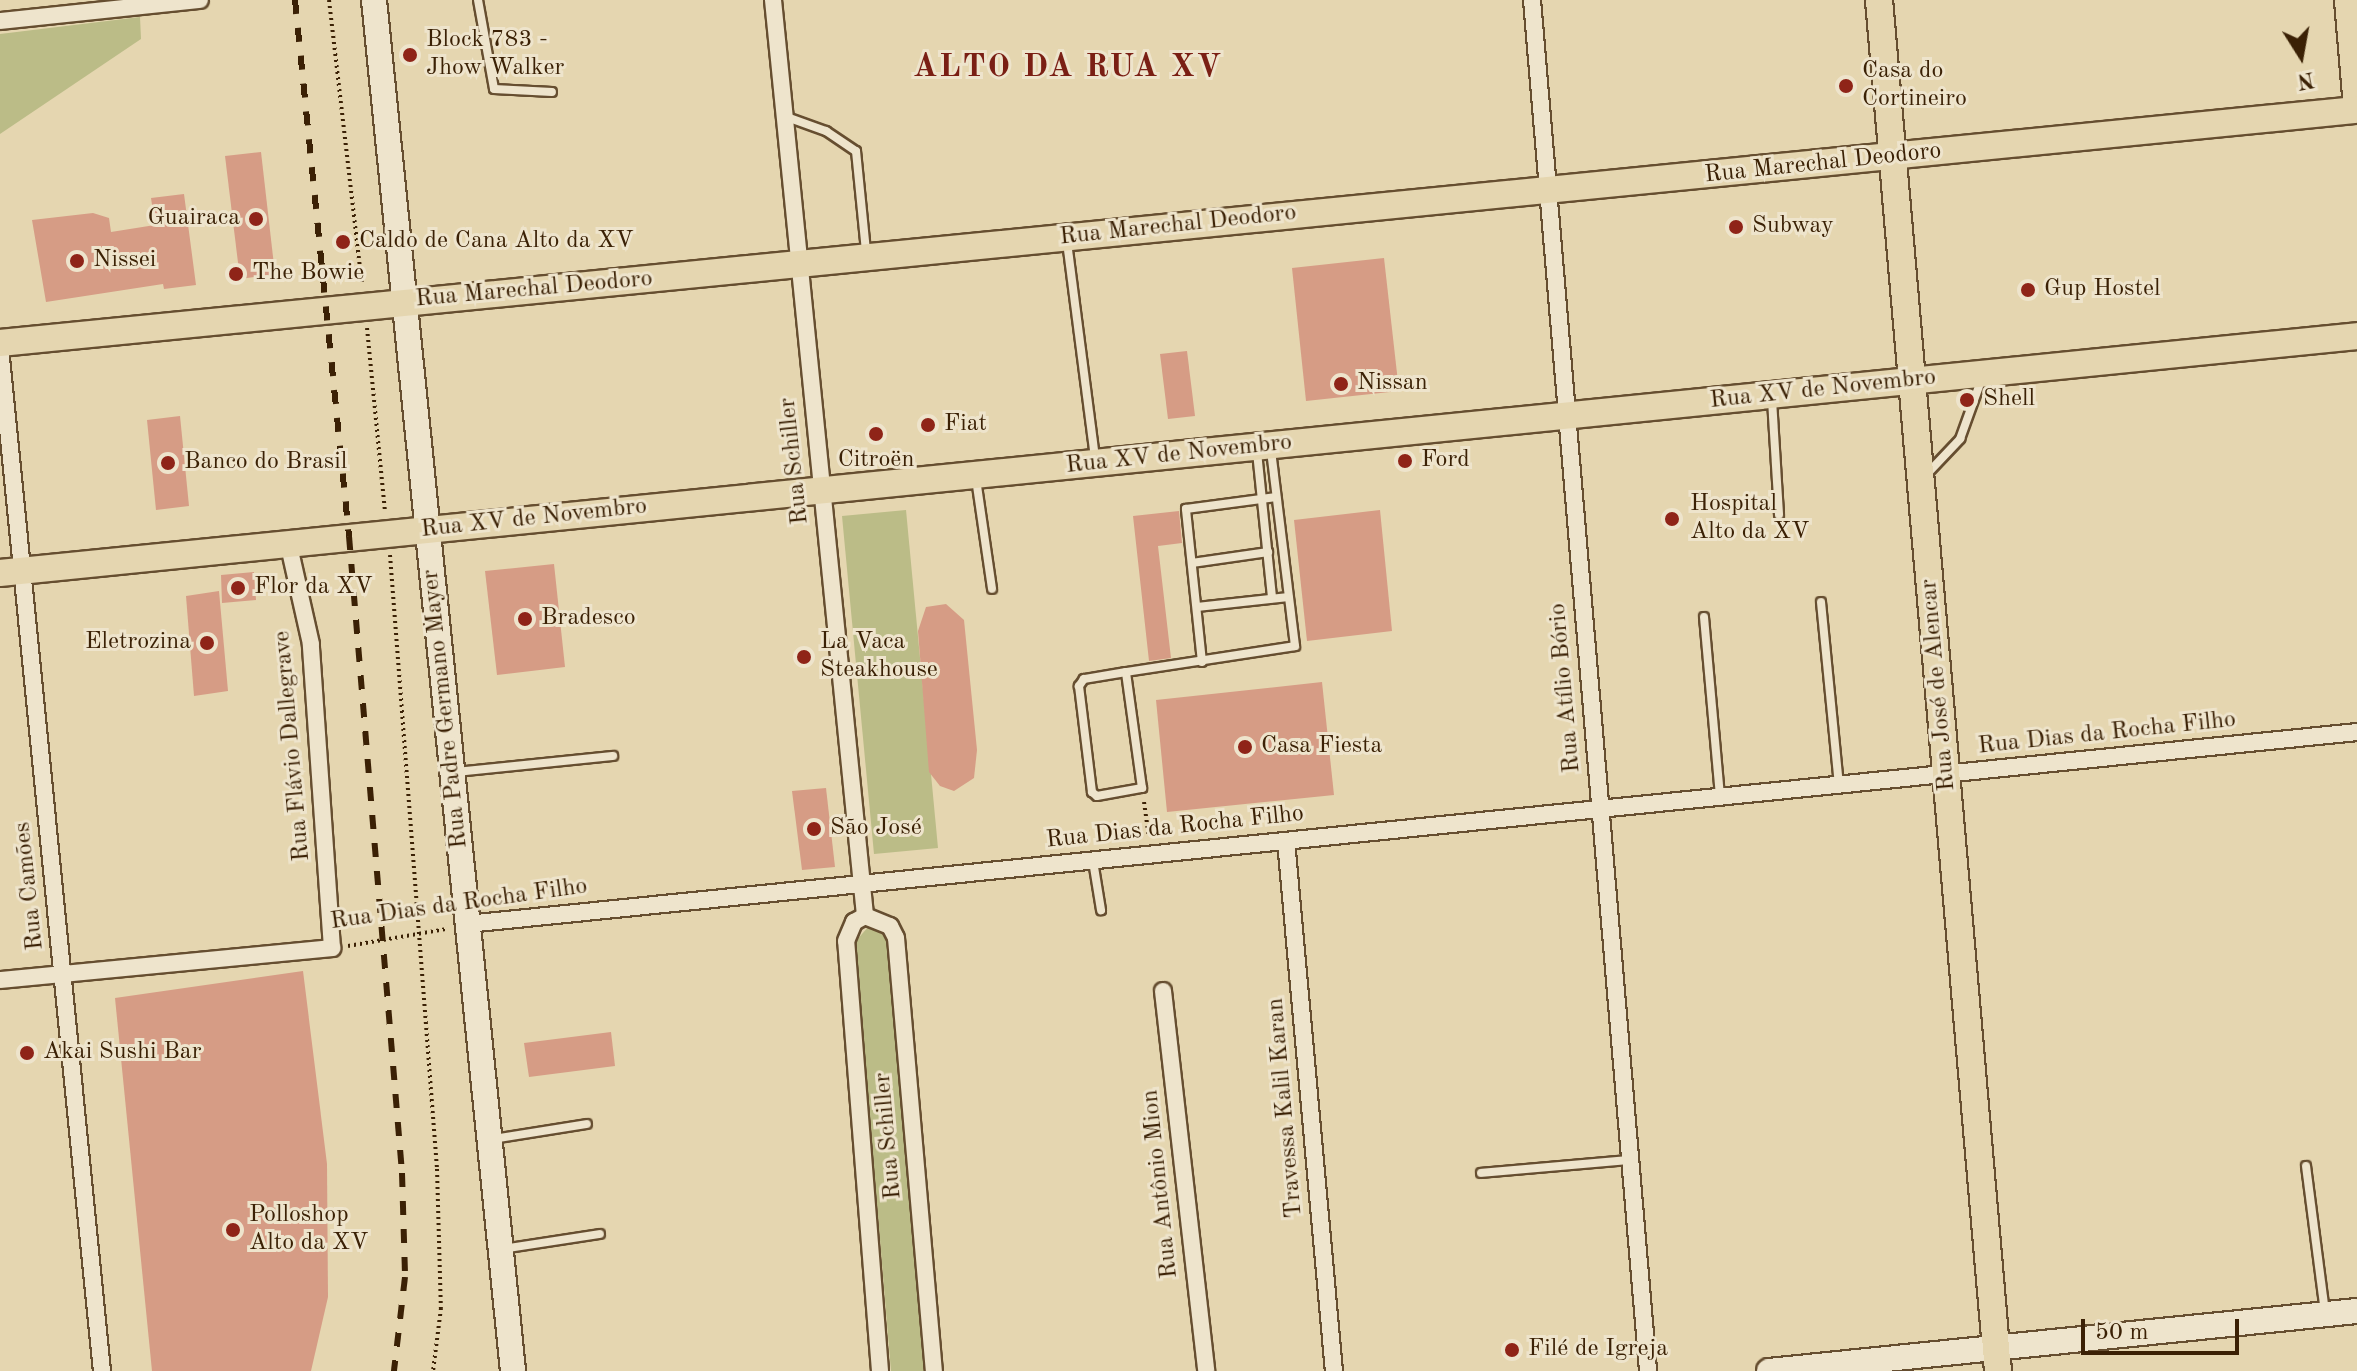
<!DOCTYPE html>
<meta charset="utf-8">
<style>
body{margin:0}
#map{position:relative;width:2357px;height:1371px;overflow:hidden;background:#e5d6b0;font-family:"Old Standard TT",serif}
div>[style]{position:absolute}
.green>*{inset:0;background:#bbbc87}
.building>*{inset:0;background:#d69c85}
.path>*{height:4px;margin-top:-2px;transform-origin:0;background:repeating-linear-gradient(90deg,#3b2105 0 2px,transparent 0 6px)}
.roads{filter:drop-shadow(2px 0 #664e30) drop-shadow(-2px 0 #664e30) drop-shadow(0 2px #664e30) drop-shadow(0 -2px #664e30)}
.lane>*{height:8px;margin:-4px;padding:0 4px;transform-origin:4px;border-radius:4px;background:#eee4cc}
.street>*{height:16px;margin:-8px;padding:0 8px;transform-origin:8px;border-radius:8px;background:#eee4cc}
.secondary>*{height:24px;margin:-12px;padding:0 12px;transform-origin:12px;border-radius:12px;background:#eee4cc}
.primary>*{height:26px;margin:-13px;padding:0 13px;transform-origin:13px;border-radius:13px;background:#e5d6b0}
.rail>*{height:6px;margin-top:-3px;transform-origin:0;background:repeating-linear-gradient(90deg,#3b2105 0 14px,transparent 0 28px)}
.dots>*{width:22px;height:22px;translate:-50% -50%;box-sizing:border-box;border:4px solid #eee4cc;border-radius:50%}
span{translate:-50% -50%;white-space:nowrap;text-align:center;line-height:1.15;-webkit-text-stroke:6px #eee4cc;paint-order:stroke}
.poi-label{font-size:24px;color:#3b2105}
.left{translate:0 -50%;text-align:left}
.right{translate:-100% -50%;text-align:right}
.street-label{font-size:24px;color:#3b2105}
.district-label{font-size:32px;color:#7a1f14;font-weight:700;letter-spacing:2px}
.north{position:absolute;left:2261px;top:16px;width:80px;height:80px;-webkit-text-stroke:6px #eee4cc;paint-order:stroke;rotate:169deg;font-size:22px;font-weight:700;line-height:32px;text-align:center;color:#3b2105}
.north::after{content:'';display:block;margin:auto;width:28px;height:36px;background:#3b2105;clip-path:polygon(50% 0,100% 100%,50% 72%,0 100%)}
.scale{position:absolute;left:2081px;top:1319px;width:158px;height:36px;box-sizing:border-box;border:4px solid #3b2105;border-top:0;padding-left:10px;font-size:24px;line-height:28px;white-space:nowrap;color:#3b2105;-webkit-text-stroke:6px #eee4cc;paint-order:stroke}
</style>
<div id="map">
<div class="green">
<i style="clip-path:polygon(140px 17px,141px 39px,0 134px,0 34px)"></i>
<i style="clip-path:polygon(906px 510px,938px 848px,874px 854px,842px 516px)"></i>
<i style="clip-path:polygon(869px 926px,888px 938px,924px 1371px,891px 1371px,855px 942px)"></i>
</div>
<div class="building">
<i style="clip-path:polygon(261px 152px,275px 274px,240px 279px,225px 156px)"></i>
<i style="clip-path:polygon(184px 194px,196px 285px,164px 289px,163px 284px,46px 302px,32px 220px,93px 213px,109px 218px,111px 232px,155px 225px,151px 198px)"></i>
<i style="clip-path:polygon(1384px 258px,1399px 391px,1306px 401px,1292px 268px)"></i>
<i style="clip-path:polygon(1187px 351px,1195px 416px,1168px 419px,1160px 354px)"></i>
<i style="clip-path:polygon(180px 416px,189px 506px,156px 510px,147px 420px)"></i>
<i style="clip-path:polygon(1380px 510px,1392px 631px,1307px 641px,1294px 520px)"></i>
<i style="clip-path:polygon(1179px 511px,1182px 543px,1158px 546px,1171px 658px,1149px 661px,1133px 516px)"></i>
<i style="clip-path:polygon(554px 564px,565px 667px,497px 675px,485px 571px)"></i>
<i style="clip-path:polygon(254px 572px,256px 600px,222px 603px,221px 575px)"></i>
<i style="clip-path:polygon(219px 591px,228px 691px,194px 696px,186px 596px)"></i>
<i style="clip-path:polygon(946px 604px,964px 620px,977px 750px,974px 778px,954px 791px,940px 786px,929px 772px,918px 631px,926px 607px)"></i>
<i style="clip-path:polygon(1322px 682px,1334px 795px,1167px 812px,1156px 700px)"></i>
<i style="clip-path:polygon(826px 788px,835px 867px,802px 870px,792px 791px)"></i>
<i style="clip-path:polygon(303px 971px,327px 1164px,328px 1297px,311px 1371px,152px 1371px,115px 998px)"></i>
<i style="clip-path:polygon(611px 1032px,615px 1066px,529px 1077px,524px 1043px)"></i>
</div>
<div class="path">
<i style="left:329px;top:0;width:286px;rotate:83.4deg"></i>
<i style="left:367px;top:328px;width:183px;rotate:84.4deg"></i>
<i style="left:390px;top:555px;width:616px;rotate:85.62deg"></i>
<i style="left:437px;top:1169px;width:139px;rotate:88.4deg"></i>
<i style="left:441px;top:1308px;width:64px;rotate:97.2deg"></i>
<i style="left:1144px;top:802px;width:35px;rotate:82deg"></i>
<i style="left:348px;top:946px;width:99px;rotate:-9.8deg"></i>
</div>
<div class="roads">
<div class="lane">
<i style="left:478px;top:0;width:90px;rotate:79.8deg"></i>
<i style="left:494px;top:89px;width:58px;rotate:3deg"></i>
<i style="left:784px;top:116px;width:45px;rotate:19.7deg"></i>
<i style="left:826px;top:131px;width:36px;rotate:34deg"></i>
<i style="left:856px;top:151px;width:101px;rotate:84.3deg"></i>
<i style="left:1067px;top:242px;width:219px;rotate:82.6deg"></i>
<i style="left:1772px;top:400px;width:115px;rotate:86.5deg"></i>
<i style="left:1257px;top:452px;width:147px;rotate:84.1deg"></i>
<i style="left:1926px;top:475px;width:50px;rotate:-46.6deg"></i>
<i style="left:1960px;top:439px;width:65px;rotate:-70.2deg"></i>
<i style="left:976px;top:479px;width:111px;rotate:81.7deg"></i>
<i style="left:1192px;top:563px;width:77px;rotate:-8.2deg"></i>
<i style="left:1821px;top:602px;width:183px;rotate:84.4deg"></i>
<i style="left:1197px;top:607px;width:92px;rotate:-6.3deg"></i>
<i style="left:1704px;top:617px;width:181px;rotate:84.9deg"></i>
<i style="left:1202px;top:662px;width:154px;rotate:-96deg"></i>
<i style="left:1186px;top:509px;width:91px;rotate:-7.6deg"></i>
<i style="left:1126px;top:672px;width:43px;rotate:170.5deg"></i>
<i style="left:1084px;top:679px;width:9px;rotate:126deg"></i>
<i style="left:1079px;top:686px;width:107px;rotate:83deg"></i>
<i style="left:1092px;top:792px;width:6px;rotate:39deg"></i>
<i style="left:1097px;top:796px;width:46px;rotate:-10.1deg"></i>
<i style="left:1142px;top:788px;width:117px;rotate:-97.9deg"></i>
<i style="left:1126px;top:672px;width:171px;rotate:-8.7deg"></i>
<i style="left:1295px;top:646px;width:196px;rotate:-97deg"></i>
<i style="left:455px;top:772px;width:159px;rotate:-5.8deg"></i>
<i style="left:1093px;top:861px;width:50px;rotate:80.7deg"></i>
<i style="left:493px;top:1139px;width:95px;rotate:-9.1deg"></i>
<i style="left:2306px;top:1166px;width:148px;rotate:82.6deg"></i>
<i style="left:1481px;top:1173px;width:150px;rotate:-5deg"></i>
<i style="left:502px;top:1249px;width:99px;rotate:-8.7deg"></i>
</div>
<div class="street">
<i style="left:773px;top:0;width:921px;rotate:84.26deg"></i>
<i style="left:1532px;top:0;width:1376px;rotate:85.16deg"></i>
<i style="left:0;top:21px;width:201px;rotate:-6deg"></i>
<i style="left:0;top:348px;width:1028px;rotate:84.31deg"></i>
<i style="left:1286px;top:841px;width:532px;rotate:84.83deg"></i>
<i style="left:467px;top:924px;width:1900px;rotate:-5.8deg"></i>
<i style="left:0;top:980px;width:334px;rotate:-5.5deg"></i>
<i style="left:332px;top:948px;width:305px;rotate:-94deg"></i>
<i style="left:311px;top:644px;width:105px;rotate:-102.7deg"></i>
<i style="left:1163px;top:991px;width:382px;rotate:83.5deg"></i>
<i style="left:880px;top:1371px;width:431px;rotate:-94.5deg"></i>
<i style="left:846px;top:941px;width:21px;rotate:-67deg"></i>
<i style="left:854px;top:922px;width:13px;rotate:-29deg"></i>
<i style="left:865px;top:916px;width:27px;rotate:22deg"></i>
<i style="left:890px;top:926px;width:13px;rotate:63deg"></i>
<i style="left:896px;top:938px;width:435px;rotate:85deg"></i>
</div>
<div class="secondary">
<i style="left:374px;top:0;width:1378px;rotate:84.21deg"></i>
<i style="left:1769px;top:1371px;width:591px;rotate:-5.83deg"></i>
</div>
<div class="primary">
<i style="left:1879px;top:0;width:1376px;rotate:85.04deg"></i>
<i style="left:2348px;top:0;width:108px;rotate:85.2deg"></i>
<i style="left:0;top:343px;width:2368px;rotate:-5.65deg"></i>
<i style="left:0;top:573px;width:2369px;rotate:-5.74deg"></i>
</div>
</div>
<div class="rail">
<i style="left:295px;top:0;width:539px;rotate:84.25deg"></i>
<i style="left:349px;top:536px;width:639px;rotate:85.24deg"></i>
<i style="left:402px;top:1173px;width:104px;rotate:88.3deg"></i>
<i style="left:405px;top:1277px;width:95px;rotate:96.7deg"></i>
</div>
<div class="dots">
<i style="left:410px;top:55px;background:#8f2418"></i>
<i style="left:1846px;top:86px;background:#8f2418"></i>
<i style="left:256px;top:219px;background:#8f2418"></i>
<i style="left:1736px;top:227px;background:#8f2418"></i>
<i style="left:343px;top:242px;background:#8f2418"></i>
<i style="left:77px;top:261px;background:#8f2418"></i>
<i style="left:236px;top:274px;background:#8f2418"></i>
<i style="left:2028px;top:290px;background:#8f2418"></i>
<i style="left:1341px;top:384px;background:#8f2418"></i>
<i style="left:1967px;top:400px;background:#8f2418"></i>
<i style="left:928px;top:425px;background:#8f2418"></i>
<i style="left:876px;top:434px;background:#8f2418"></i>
<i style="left:1405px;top:461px;background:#8f2418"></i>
<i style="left:168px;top:463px;background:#8f2418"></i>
<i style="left:1672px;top:519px;background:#8f2418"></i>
<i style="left:238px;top:588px;background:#8f2418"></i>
<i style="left:525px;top:619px;background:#8f2418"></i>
<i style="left:207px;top:643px;background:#8f2418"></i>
<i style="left:804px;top:657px;background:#8f2418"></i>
<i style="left:1245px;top:747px;background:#8f2418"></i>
<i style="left:814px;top:829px;background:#8f2418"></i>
<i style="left:27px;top:1053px;background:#8f2418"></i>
<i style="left:233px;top:1230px;background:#8f2418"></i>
<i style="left:1512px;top:1350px;background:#8f2418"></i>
</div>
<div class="poi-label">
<span class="left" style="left:426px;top:55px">Block 783 -<br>Jhow Walker</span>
<span class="left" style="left:1862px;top:86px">Casa do<br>Cortineiro</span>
<span class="right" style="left:240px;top:219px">Guairaca</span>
<span class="left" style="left:1752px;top:227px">Subway</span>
<span class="left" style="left:359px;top:242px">Caldo de Cana Alto da XV</span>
<span class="left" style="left:93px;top:261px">Nissei</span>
<span class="left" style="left:252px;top:274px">The Bowie</span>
<span class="left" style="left:2044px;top:290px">Gup Hostel</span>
<span class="left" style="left:1357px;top:384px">Nissan</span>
<span class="left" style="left:1983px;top:400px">Shell</span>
<span class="left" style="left:944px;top:425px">Fiat</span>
<span style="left:876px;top:461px">Citroën</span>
<span class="left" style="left:1421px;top:461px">Ford</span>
<span class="left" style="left:184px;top:463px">Banco do Brasil</span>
<span class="left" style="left:1690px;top:519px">Hospital<br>Alto da XV</span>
<span class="left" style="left:254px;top:588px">Flor da XV</span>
<span class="left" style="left:541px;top:619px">Bradesco</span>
<span class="right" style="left:191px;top:643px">Eletrozina</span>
<span class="left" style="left:820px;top:657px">La Vaca<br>Steakhouse</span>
<span class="left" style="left:1261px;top:747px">Casa Fiesta</span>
<span class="left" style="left:830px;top:829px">São José</span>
<span class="left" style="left:43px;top:1053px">Akai Sushi Bar</span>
<span class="left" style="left:249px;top:1230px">Polloshop<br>Alto da XV</span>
<span class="left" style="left:1528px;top:1350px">Filé de Igreja</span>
</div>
<div class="street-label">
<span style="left:1823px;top:164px;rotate:-6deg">Rua Marechal Deodoro</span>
<span style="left:1178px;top:226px;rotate:-6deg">Rua Marechal Deodoro</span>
<span style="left:534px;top:290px;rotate:-5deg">Rua Marechal Deodoro</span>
<span style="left:1823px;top:390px;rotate:-6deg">Rua XV de Novembro</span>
<span style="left:1179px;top:455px;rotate:-6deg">Rua XV de Novembro</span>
<span style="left:795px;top:461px;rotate:-96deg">Rua Schiller</span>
<span style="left:534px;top:519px;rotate:-6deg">Rua XV de Novembro</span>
<span style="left:1939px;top:685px;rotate:-95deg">Rua José de Alencar</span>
<span style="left:1566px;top:688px;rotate:-95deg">Rua Atílio Bório</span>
<span style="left:446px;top:709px;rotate:-96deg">Rua Padre Germano Mayer</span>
<span style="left:2107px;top:734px;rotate:-6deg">Rua Dias da Rocha Filho</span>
<span style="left:293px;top:746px;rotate:-95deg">Rua Flávio Dallegrave</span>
<span style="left:1175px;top:828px;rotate:-6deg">Rua Dias da Rocha Filho</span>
<span style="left:30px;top:886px;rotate:-96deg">Rua Camões</span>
<span style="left:459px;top:905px;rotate:-8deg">Rua Dias da Rocha Filho</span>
<span style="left:1286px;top:1108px;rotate:-95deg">Travessa Kalil Karan</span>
<span style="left:889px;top:1136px;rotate:-95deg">Rua Schiller</span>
<span style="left:1161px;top:1184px;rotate:-96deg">Rua Antônio Mion</span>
</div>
<div class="district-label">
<span style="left:1068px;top:68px">ALTO DA RUA XV</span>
</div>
<div class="north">N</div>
<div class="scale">50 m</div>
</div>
